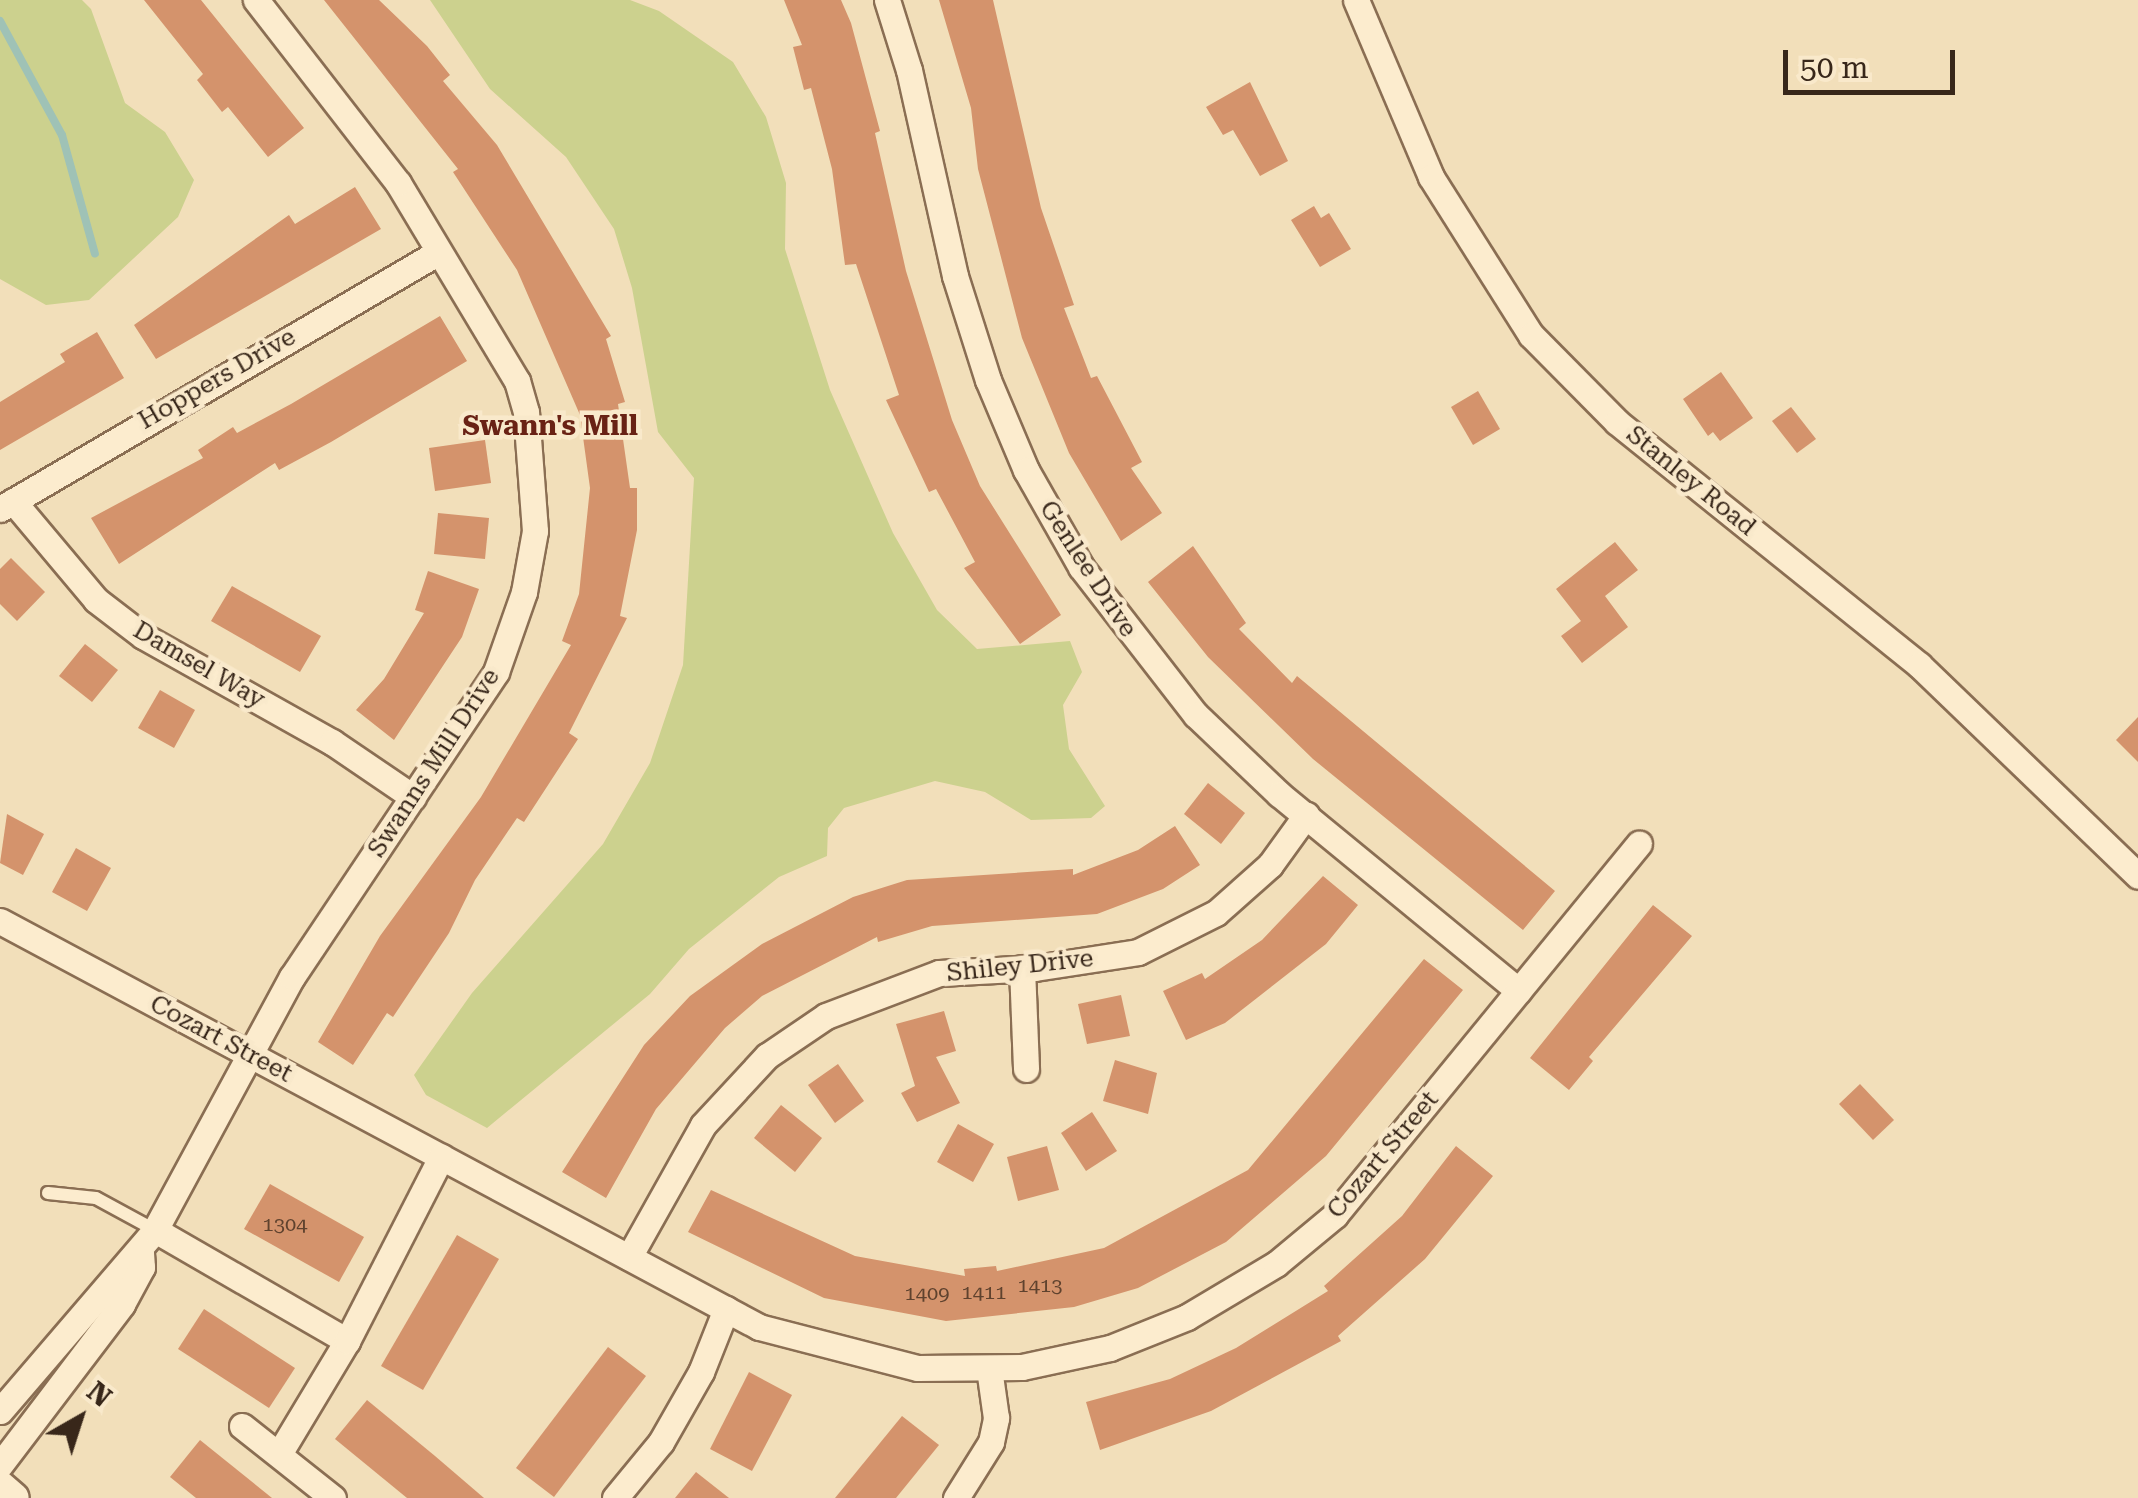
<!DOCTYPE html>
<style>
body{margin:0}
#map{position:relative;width:2138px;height:1498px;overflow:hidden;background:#f2dfba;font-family:"Roboto Serif",serif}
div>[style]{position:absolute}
.green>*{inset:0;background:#ccd18e}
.stream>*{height:8px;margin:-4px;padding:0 4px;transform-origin:4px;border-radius:4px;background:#9fc2b6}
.building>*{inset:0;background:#d4936c}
.roads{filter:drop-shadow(2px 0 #8a6e53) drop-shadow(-2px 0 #8a6e53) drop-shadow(0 2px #8a6e53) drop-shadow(0 -2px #8a6e53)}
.service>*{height:12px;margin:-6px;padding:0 6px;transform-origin:6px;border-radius:6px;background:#fcecce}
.minor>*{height:25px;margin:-12.5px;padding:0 12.5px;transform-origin:12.5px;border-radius:12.5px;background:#fcecce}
.tertiary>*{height:30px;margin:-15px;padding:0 15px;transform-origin:15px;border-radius:15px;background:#fcecce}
span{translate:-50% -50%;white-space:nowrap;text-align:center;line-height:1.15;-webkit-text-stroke:9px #f9e9cb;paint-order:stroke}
.number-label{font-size:20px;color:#5f422e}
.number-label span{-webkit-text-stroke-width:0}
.street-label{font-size:25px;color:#38271a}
.neighbourhood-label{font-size:28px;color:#692215;font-weight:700}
.north{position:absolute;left:30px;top:1368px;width:100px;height:100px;-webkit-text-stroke:8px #f9e9cb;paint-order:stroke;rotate:39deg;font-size:28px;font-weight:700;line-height:40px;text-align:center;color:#38271a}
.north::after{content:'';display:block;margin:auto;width:35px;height:45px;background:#38271a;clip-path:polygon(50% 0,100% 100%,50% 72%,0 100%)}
.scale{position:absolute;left:1783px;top:50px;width:172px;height:45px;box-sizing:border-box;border:5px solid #38271a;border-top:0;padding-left:12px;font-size:30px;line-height:35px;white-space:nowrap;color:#38271a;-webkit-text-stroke:8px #f9e9cb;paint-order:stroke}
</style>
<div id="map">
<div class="green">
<i style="clip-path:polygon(0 0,82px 0,91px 9px,125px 103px,165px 132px,194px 180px,178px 217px,89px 300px,46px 305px,0 279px)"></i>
<i style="clip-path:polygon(430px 0,630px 0,659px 11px,733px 62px,766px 117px,786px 183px,785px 249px,830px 390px,893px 533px,937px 610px,977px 649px,1070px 641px,1082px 672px,1063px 705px,1069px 749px,1105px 806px,1091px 818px,1031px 820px,985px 792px,935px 781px,844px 808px,828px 828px,827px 856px,779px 877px,689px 949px,650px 994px,487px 1128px,426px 1095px,414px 1075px,472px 993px,603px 844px,650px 763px,683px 665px,694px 478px,658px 432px,632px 288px,614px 229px,566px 157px,490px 89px)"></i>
</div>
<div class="stream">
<i style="left:0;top:21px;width:130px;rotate:61.5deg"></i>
<i style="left:62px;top:135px;width:123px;rotate:74.5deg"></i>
</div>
<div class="building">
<i style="clip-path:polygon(144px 0,201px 0,304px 128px,268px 157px,228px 107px,222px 112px,197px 80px,203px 74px)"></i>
<i style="clip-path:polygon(324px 0,379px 0,427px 46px,450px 75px,443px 81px,497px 145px,611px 336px,606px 339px,625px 402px,618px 404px,630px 488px,637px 488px,637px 530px,620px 616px,627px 618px,569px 733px,578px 739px,524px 822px,517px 818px,475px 880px,449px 933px,393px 1017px,387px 1013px,353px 1065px,318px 1042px,380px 936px,481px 797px,571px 645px,562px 641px,579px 594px,590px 488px,580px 415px,517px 270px,453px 172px,458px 169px)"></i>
<i style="clip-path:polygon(784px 0,841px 0,851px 23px,880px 131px,875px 133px,906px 271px,952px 420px,980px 486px,1061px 615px,1020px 644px,964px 568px,975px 562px,936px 489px,929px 492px,886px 400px,899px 395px,856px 264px,845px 265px,832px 169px,811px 88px,804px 90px,793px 47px,802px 45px)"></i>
<i style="clip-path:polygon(939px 0,993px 0,1041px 208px,1074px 305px,1064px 308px,1091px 378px,1097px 376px,1142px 462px,1131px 468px,1162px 513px,1121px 541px,1069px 453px,1022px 338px,978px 169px,971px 108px)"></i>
<i style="clip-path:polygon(1250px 82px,1288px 161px,1260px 176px,1233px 130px,1223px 135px,1206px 107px)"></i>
<i style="clip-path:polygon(355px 187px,381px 229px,156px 359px,134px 325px,289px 215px,295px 224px)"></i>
<i style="clip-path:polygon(1314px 206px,1321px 218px,1329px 213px,1351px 249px,1320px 267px,1291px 220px)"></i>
<i style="clip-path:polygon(440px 316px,467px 361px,331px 442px,279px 470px,275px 463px,119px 564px,91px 518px,203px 458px,198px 450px,233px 427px,237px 433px,291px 404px)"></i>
<i style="clip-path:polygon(97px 332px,124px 378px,0 450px,0 402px,65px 362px,60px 354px)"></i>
<i style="clip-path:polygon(1721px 372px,1753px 418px,1720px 441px,1713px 432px,1708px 436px,1683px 399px)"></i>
<i style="clip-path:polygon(1478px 391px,1500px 429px,1473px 445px,1451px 407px)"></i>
<i style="clip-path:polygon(1791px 407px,1816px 439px,1797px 453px,1772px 421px)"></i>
<i style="clip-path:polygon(485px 440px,491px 483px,435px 491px,429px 448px)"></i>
<i style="clip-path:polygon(438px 513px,489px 518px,485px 559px,434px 554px)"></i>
<i style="clip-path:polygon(1615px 542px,1638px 570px,1605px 596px,1628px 627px,1582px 663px,1561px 636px,1581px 621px,1556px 589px)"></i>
<i style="clip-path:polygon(1193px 546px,1246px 623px,1239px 629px,1292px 683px,1297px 676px,1555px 891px,1523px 930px,1313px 759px,1208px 657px,1148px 582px)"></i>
<i style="clip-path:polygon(11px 558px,45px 592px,17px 621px,0 604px,0 569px)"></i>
<i style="clip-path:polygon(428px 571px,479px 589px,462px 637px,394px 740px,356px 710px,384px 679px,424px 613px,415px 610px)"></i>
<i style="clip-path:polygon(232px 586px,321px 636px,300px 672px,211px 621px)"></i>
<i style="clip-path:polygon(85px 644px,118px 670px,92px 702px,59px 676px)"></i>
<i style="clip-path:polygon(160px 690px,195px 710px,174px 748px,138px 728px)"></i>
<i style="clip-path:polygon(2138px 717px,2138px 762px,2116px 740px)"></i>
<i style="clip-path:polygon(1208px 783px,1245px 813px,1221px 844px,1184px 814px)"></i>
<i style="clip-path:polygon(7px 814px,44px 834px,23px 875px,0 863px)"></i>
<i style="clip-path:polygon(1175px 826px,1200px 865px,1163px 889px,1097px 914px,932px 926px,878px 942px,877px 937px,762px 996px,725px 1028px,656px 1109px,606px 1198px,562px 1172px,644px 1045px,690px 996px,762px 944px,853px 897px,907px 880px,1073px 869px,1073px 875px,1138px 850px)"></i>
<i style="clip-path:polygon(76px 848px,111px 868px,87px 911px,52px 892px)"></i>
<i style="clip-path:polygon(1323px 876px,1358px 905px,1326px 944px,1225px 1023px,1186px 1040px,1163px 991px,1202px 973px,1205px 979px,1262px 940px)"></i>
<i style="clip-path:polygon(1653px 905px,1692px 936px,1589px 1057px,1593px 1061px,1569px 1090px,1530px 1058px)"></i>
<i style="clip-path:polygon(1424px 959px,1463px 990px,1326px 1156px,1226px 1242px,1138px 1288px,1074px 1307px,946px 1321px,824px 1298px,688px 1232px,711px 1190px,855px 1256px,965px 1276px,964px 1269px,996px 1266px,997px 1271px,1104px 1248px,1248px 1170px)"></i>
<i style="clip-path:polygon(1121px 995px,1130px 1036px,1087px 1044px,1078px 1004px)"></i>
<i style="clip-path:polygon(944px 1011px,956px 1051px,936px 1057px,960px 1103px,917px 1122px,901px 1093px,915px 1086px,896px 1024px)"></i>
<i style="clip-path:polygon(1115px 1060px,1157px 1073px,1148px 1114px,1103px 1101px)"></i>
<i style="clip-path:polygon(838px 1064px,864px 1101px,835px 1123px,808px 1085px)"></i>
<i style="clip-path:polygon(1860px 1084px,1894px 1120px,1873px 1140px,1839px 1104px)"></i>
<i style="clip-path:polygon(781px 1105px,822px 1138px,795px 1172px,754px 1138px)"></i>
<i style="clip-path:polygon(1092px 1112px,1117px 1151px,1086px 1171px,1061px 1133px)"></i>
<i style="clip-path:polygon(958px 1124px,994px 1144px,973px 1182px,937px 1162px)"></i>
<i style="clip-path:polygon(1047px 1146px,1059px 1190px,1018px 1201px,1007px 1157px)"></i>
<i style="clip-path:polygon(1456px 1146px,1493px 1176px,1425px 1259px,1338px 1336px,1341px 1341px,1211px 1411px,1100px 1450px,1086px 1402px,1170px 1379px,1236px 1348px,1328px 1291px,1324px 1286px,1402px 1216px)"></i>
<i style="clip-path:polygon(270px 1184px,364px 1237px,339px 1282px,244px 1229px)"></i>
<i style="clip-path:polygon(457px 1235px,499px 1259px,423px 1390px,381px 1366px)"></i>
<i style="clip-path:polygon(204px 1309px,295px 1368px,269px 1408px,178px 1349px)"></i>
<i style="clip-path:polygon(608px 1347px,646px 1376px,554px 1497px,516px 1468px)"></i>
<i style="clip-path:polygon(749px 1372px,792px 1395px,752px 1471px,710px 1449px)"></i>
<i style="clip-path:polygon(367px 1400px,435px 1456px,484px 1498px,407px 1498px,335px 1439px)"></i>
<i style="clip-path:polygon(902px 1416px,939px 1445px,896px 1498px,835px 1498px)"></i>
<i style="clip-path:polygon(200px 1440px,272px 1498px,196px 1498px,170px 1477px)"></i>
<i style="clip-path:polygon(696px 1472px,729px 1498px,675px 1498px)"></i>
</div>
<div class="roads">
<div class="service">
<i style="left:48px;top:1193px;width:48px;rotate:5.9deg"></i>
<i style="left:96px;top:1198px;width:67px;rotate:28.5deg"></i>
</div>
<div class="minor">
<i style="left:887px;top:0;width:73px;rotate:72.6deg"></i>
<i style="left:909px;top:70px;width:211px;rotate:77.4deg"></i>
<i style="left:955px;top:276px;width:109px;rotate:72.4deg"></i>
<i style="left:988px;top:380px;width:98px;rotate:67.1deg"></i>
<i style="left:1026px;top:470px;width:112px;rotate:60.4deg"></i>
<i style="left:1081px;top:567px;width:187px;rotate:52.2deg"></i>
<i style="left:1196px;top:715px;width:115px;rotate:43.6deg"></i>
<i style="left:1279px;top:794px;width:310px;rotate:39.4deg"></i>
<i style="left:1356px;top:0;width:192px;rotate:67deg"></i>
<i style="left:1431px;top:177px;width:187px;rotate:57.7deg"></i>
<i style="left:1531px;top:335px;width:122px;rotate:45.3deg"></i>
<i style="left:1617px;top:422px;width:388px;rotate:38.8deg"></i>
<i style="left:1919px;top:665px;width:304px;rotate:43.9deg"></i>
<i style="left:13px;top:501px;width:129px;rotate:50deg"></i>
<i style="left:96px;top:600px;width:59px;rotate:37.5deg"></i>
<i style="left:143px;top:636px;width:217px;rotate:29.3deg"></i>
<i style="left:332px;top:742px;width:98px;rotate:34.2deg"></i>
<i style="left:0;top:509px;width:506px;rotate:-30.36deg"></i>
<i style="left:0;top:921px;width:861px;rotate:28.14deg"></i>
<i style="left:759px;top:1327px;width:164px;rotate:14.5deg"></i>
<i style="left:918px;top:1368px;width:104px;rotate:-0.6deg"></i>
<i style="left:1022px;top:1367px;width:90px;rotate:-12.2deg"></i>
<i style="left:1110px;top:1348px;width:83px;rotate:-21.9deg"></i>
<i style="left:1187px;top:1317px;width:104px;rotate:-30.8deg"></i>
<i style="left:1276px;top:1264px;width:77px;rotate:-39.7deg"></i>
<i style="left:1335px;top:1215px;width:480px;rotate:-50.7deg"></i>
<i style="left:1022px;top:968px;width:101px;rotate:87.7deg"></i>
<i style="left:155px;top:1230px;width:222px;rotate:30deg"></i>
<i style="left:629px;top:1257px;width:151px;rotate:-60.7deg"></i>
<i style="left:703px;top:1125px;width:94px;rotate:-47.2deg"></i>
<i style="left:767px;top:1056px;width:71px;rotate:-34.1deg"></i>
<i style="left:826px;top:1016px;width:121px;rotate:-20.8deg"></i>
<i style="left:939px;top:973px;width:96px;rotate:-3deg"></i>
<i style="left:1035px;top:968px;width:104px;rotate:-8.8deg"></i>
<i style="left:1138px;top:952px;width:87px;rotate:-26.6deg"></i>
<i style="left:1216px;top:913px;width:72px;rotate:-41.6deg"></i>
<i style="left:1270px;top:865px;width:62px;rotate:-54.2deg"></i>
<i style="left:0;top:1411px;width:238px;rotate:-49.4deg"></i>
<i style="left:155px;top:1230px;width:288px;rotate:-61.6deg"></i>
<i style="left:292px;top:977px;width:367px;rotate:-56.2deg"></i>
<i style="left:496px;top:672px;width:85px;rotate:-70.7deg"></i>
<i style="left:524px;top:592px;width:62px;rotate:-79.8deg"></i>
<i style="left:535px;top:531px;width:119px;rotate:-94.3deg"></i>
<i style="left:526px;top:412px;width:32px;rotate:-106deg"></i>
<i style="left:517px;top:381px;width:231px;rotate:-121deg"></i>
<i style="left:398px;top:183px;width:232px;rotate:-127.8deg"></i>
<i style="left:242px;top:1426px;width:116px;rotate:38.4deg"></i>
<i style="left:279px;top:1454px;width:132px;rotate:-59deg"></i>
<i style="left:347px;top:1341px;width:207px;rotate:-62.9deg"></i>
<i style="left:0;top:1465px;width:202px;rotate:-52.8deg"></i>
<i style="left:122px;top:1304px;width:42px;rotate:-61.6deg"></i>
<i style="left:142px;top:1267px;width:16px;rotate:-94deg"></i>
<i style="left:615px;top:1498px;width:72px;rotate:-50.6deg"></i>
<i style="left:661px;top:1442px;width:81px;rotate:-60.3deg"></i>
<i style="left:701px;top:1372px;width:68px;rotate:-68.4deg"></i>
<i style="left:956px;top:1498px;width:66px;rotate:-58deg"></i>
<i style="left:991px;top:1442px;width:25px;rotate:-78deg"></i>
<i style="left:996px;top:1418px;width:50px;rotate:-98deg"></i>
</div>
<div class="tertiary">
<i style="left:0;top:1486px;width:18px;rotate:41deg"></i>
</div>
</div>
<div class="number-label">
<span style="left:285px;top:1224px">1304</span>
<span style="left:1040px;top:1285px">1413</span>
<span style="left:984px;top:1292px">1411</span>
<span style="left:927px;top:1293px">1409</span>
</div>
<div class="street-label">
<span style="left:217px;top:379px;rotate:-30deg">Hoppers Drive</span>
<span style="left:1691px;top:481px;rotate:39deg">Stanley Road</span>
<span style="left:1088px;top:569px;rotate:57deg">Genlee Drive</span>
<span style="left:199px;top:665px;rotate:30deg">Damsel Way</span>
<span style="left:434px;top:763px;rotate:-57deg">Swanns Mill Drive</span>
<span style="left:1020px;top:966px;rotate:-6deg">Shiley Drive</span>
<span style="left:221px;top:1039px;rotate:28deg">Cozart Street</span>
<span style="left:1383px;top:1155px;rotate:-50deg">Cozart Street</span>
</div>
<div class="neighbourhood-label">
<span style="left:550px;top:426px">Swann's Mill</span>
</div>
<div class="north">N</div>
<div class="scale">50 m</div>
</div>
